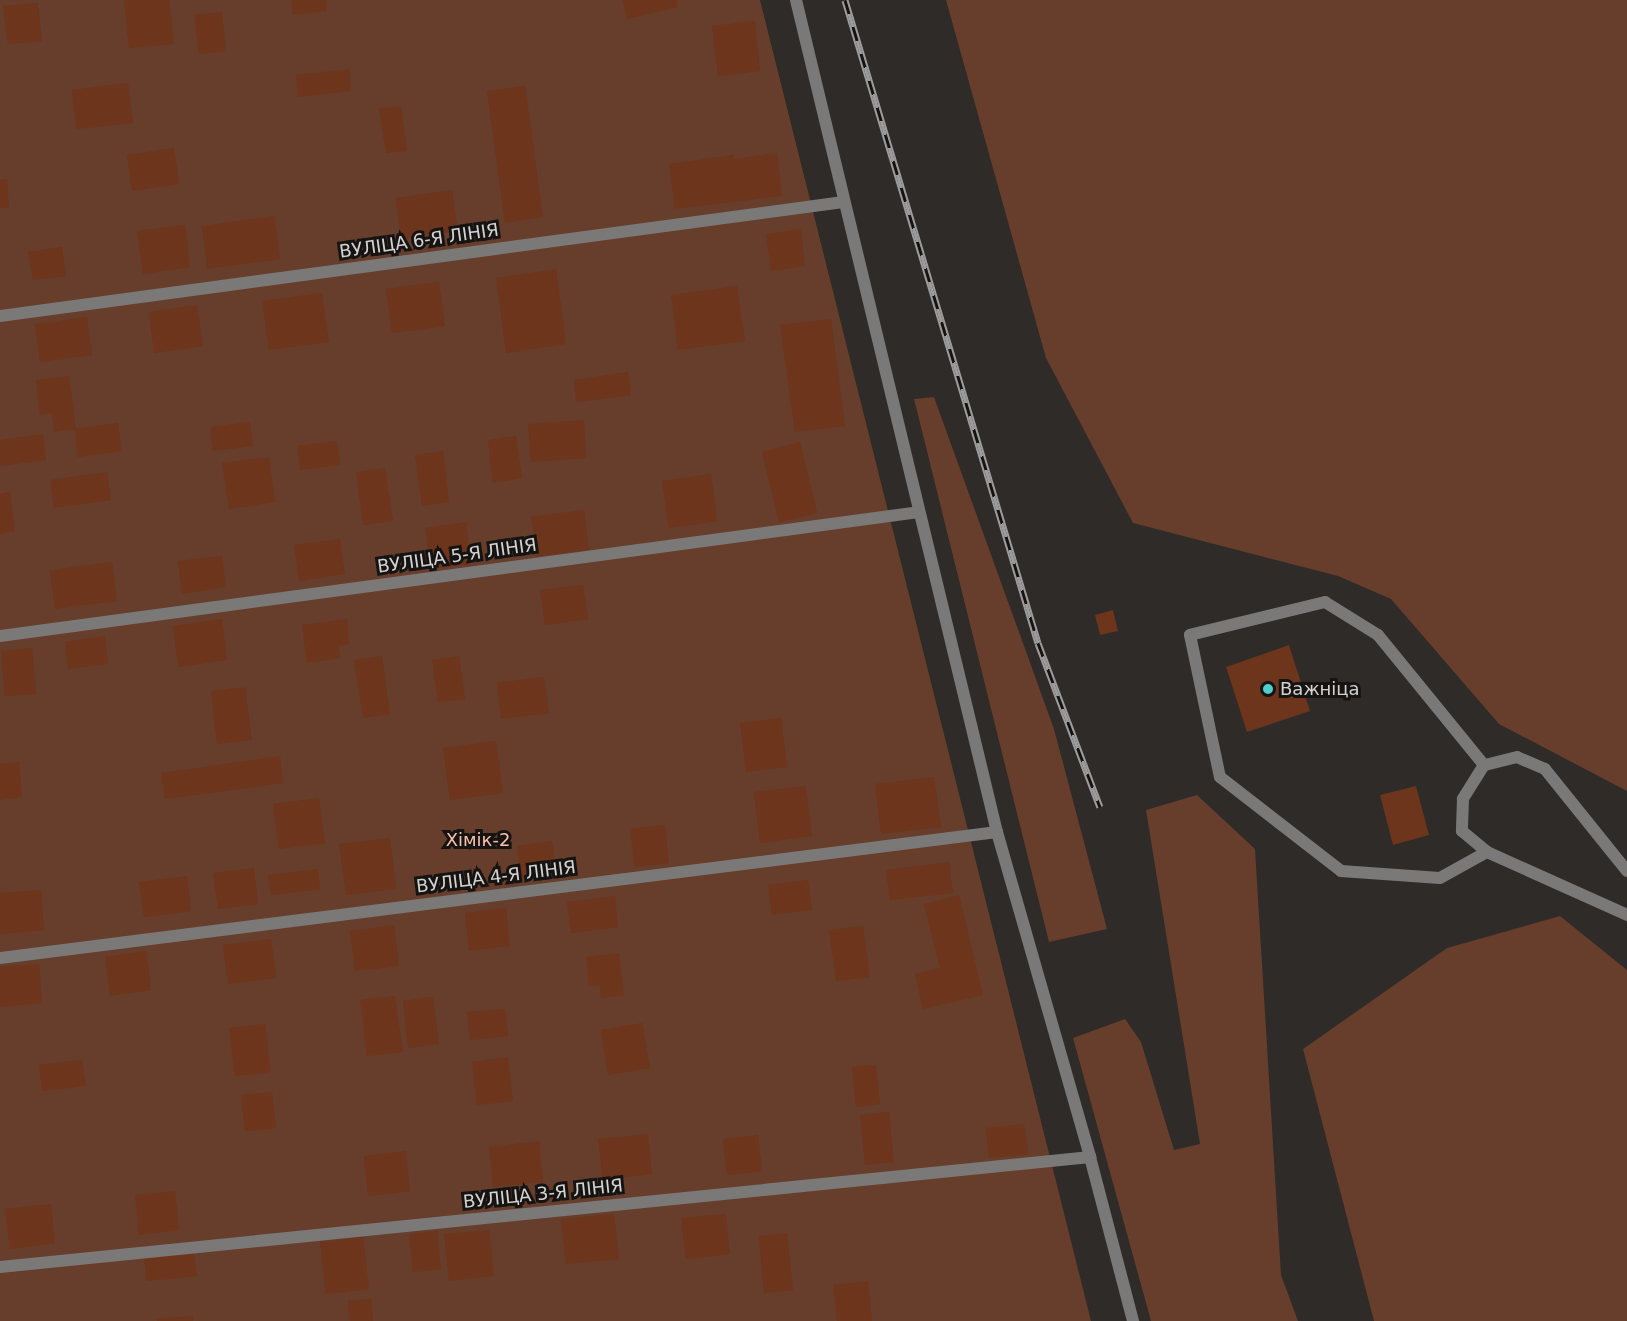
<!DOCTYPE html>
<meta charset="utf-8">
<style>
body{margin:0}
#map{position:relative;width:1627px;height:1321px;overflow:hidden;background:#2e2b29;font-family:"DejaVu Sans",sans-serif}
div>[style]{position:absolute}
.green>*{inset:0;background:#673d2b}
.building>*{inset:0;background:#6c351c}
.lane>*{height:12px;margin:-6px;padding:0 6px;transform-origin:6px;border-radius:6px;background:#7a7978}
.street>*{height:12px;margin:-6px;padding:0 6px;transform-origin:6px;border-radius:6px;background:#7a7978}
.rail>*{height:7px;margin-top:-3.5px;transform-origin:0;background:repeating-linear-gradient(90deg,#151413 0 14px,#9f9d9b 0 28px);box-sizing:border-box;border-block:2px solid #9f9d9b}
.dots>*{width:16px;height:16px;translate:-50% -50%;box-sizing:border-box;border:3px solid #151413;border-radius:50%}
span{translate:-50% -50%;white-space:nowrap;text-align:center;line-height:1.15;-webkit-text-stroke:6px #151413;paint-order:stroke}
.street-label{font-size:18px;color:#d5d3d2}
.poi-label{font-size:18px;color:#d5d3d2}
.left{translate:0 -50%;text-align:left}
.park-label{font-size:18px;color:#f7c1aa}
</style>
<div id="map">
<div class="green">
<i style="clip-path:polygon(0 0,760px 0,1091px 1321px,0 1321px)"></i>
<i style="clip-path:polygon(946px 0,1627px 0,1627px 791px,1499px 724px,1391px 599px,1338px 576px,1133px 523px,1046px 358px)"></i>
<i style="clip-path:polygon(934px 397px,1054px 729px,1107px 929px,1049px 942px,914px 399px)"></i>
<i style="clip-path:polygon(1197px 795px,1255px 849px,1281px 1275px,1298px 1321px,1151px 1321px,1073px 1038px,1125px 1019px,1141px 1042px,1174px 1150px,1200px 1144px,1146px 810px)"></i>
<i style="clip-path:polygon(1560px 916px,1627px 970px,1627px 1321px,1374px 1321px,1303px 1049px,1447px 948px)"></i>
</div>
<div class="building">
<i style="clip-path:polygon(124px 0,169px 0,174px 44px,129px 48px)"></i>
<i style="clip-path:polygon(291px 0,326px 0,327px 11px,293px 15px)"></i>
<i style="clip-path:polygon(623px 0,677px 0,678px 7px,627px 19px)"></i>
<i style="clip-path:polygon(38px 3px,42px 41px,8px 44px,3px 6px)"></i>
<i style="clip-path:polygon(222px 12px,226px 51px,199px 54px,194px 15px)"></i>
<i style="clip-path:polygon(755px 21px,760px 71px,718px 76px,712px 26px)"></i>
<i style="clip-path:polygon(349px 69px,351px 91px,298px 97px,296px 75px)"></i>
<i style="clip-path:polygon(128px 83px,133px 123px,76px 129px,72px 90px)"></i>
<i style="clip-path:polygon(525px 86px,543px 217px,505px 223px,487px 91px)"></i>
<i style="clip-path:polygon(401px 106px,407px 151px,386px 153px,379px 109px)"></i>
<i style="clip-path:polygon(174px 148px,179px 184px,132px 191px,127px 155px)"></i>
<i style="clip-path:polygon(777px 153px,782px 196px,675px 209px,669px 164px,734px 155px,734px 159px)"></i>
<i style="clip-path:polygon(7px 179px,9px 208px,0 208px,0 180px)"></i>
<i style="clip-path:polygon(452px 190px,458px 231px,401px 239px,396px 198px)"></i>
<i style="clip-path:polygon(274px 216px,280px 259px,207px 269px,202px 226px)"></i>
<i style="clip-path:polygon(185px 225px,190px 267px,143px 274px,137px 231px)"></i>
<i style="clip-path:polygon(801px 229px,805px 266px,771px 271px,766px 234px)"></i>
<i style="clip-path:polygon(62px 247px,66px 276px,33px 280px,28px 252px)"></i>
<i style="clip-path:polygon(556px 269px,566px 344px,506px 353px,496px 278px)"></i>
<i style="clip-path:polygon(439px 282px,445px 326px,392px 333px,386px 289px)"></i>
<i style="clip-path:polygon(737px 286px,745px 341px,678px 350px,671px 295px)"></i>
<i style="clip-path:polygon(322px 293px,329px 342px,269px 350px,262px 301px)"></i>
<i style="clip-path:polygon(197px 305px,203px 346px,154px 353px,149px 312px)"></i>
<i style="clip-path:polygon(87px 317px,92px 355px,40px 362px,35px 324px)"></i>
<i style="clip-path:polygon(831px 319px,845px 426px,795px 432px,780px 325px)"></i>
<i style="clip-path:polygon(628px 372px,631px 395px,576px 402px,574px 380px)"></i>
<i style="clip-path:polygon(69px 376px,76px 429px,54px 432px,52px 413px,40px 415px,36px 380px)"></i>
<i style="clip-path:polygon(584px 420px,586px 458px,531px 462px,528px 424px)"></i>
<i style="clip-path:polygon(250px 422px,253px 446px,213px 451px,210px 427px)"></i>
<i style="clip-path:polygon(118px 423px,122px 451px,78px 457px,75px 429px)"></i>
<i style="clip-path:polygon(43px 434px,46px 460px,0 466px,0 440px)"></i>
<i style="clip-path:polygon(516px 436px,522px 478px,493px 483px,488px 440px)"></i>
<i style="clip-path:polygon(337px 441px,340px 465px,300px 470px,297px 446px)"></i>
<i style="clip-path:polygon(800px 442px,817px 513px,779px 522px,762px 452px)"></i>
<i style="clip-path:polygon(443px 451px,449px 502px,422px 506px,415px 455px)"></i>
<i style="clip-path:polygon(269px 457px,275px 502px,229px 509px,222px 463px)"></i>
<i style="clip-path:polygon(385px 468px,393px 521px,363px 525px,356px 472px)"></i>
<i style="clip-path:polygon(107px 472px,111px 500px,54px 508px,50px 480px)"></i>
<i style="clip-path:polygon(711px 474px,717px 521px,669px 528px,662px 481px)"></i>
<i style="clip-path:polygon(10px 492px,15px 531px,0 534px,0 494px)"></i>
<i style="clip-path:polygon(584px 510px,589px 550px,537px 556px,531px 517px)"></i>
<i style="clip-path:polygon(466px 522px,471px 564px,431px 569px,425px 528px)"></i>
<i style="clip-path:polygon(340px 539px,345px 574px,299px 581px,294px 545px)"></i>
<i style="clip-path:polygon(222px 556px,226px 587px,182px 594px,178px 561px)"></i>
<i style="clip-path:polygon(112px 562px,117px 601px,55px 609px,50px 570px)"></i>
<i style="clip-path:polygon(583px 585px,588px 619px,545px 625px,540px 590px)"></i>
<i style="clip-path:polygon(1113px 610px,1118px 631px,1100px 635px,1095px 615px)"></i>
<i style="clip-path:polygon(222px 619px,227px 660px,178px 667px,173px 626px)"></i>
<i style="clip-path:polygon(347px 619px,349px 644px,338px 646px,340px 658px,307px 663px,302px 625px)"></i>
<i style="clip-path:polygon(105px 636px,108px 664px,68px 669px,65px 642px)"></i>
<i style="clip-path:polygon(1289px 645px,1310px 711px,1247px 732px,1226px 667px)"></i>
<i style="clip-path:polygon(32px 648px,36px 694px,5px 696px,1px 651px)"></i>
<i style="clip-path:polygon(382px 656px,390px 714px,363px 718px,354px 660px)"></i>
<i style="clip-path:polygon(459px 656px,465px 699px,438px 702px,432px 660px)"></i>
<i style="clip-path:polygon(544px 677px,549px 713px,501px 719px,497px 683px)"></i>
<i style="clip-path:polygon(245px 687px,252px 740px,217px 744px,211px 691px)"></i>
<i style="clip-path:polygon(781px 718px,787px 767px,746px 772px,740px 723px)"></i>
<i style="clip-path:polygon(496px 741px,503px 793px,450px 800px,443px 748px)"></i>
<i style="clip-path:polygon(280px 756px,283px 783px,165px 799px,161px 773px)"></i>
<i style="clip-path:polygon(19px 762px,22px 797px,0 800px,0 764px)"></i>
<i style="clip-path:polygon(934px 777px,941px 827px,881px 834px,875px 784px)"></i>
<i style="clip-path:polygon(806px 786px,812px 836px,760px 843px,754px 792px)"></i>
<i style="clip-path:polygon(1416px 786px,1429px 835px,1393px 845px,1380px 795px)"></i>
<i style="clip-path:polygon(319px 798px,325px 843px,279px 849px,273px 804px)"></i>
<i style="clip-path:polygon(665px 825px,669px 863px,635px 867px,630px 829px)"></i>
<i style="clip-path:polygon(390px 838px,396px 889px,346px 895px,339px 844px)"></i>
<i style="clip-path:polygon(552px 841px,557px 876px,521px 880px,517px 846px)"></i>
<i style="clip-path:polygon(949px 862px,953px 893px,890px 900px,886px 870px)"></i>
<i style="clip-path:polygon(254px 868px,258px 904px,218px 909px,213px 873px)"></i>
<i style="clip-path:polygon(318px 869px,320px 889px,271px 895px,268px 875px)"></i>
<i style="clip-path:polygon(187px 876px,191px 911px,144px 917px,139px 882px)"></i>
<i style="clip-path:polygon(808px 880px,812px 910px,772px 915px,768px 885px)"></i>
<i style="clip-path:polygon(41px 890px,44px 930px,0 934px,0 893px)"></i>
<i style="clip-path:polygon(959px 895px,983px 995px,923px 1009px,915px 974px,940px 968px,924px 904px)"></i>
<i style="clip-path:polygon(615px 896px,618px 927px,571px 933px,567px 902px)"></i>
<i style="clip-path:polygon(506px 908px,510px 946px,469px 951px,465px 913px)"></i>
<i style="clip-path:polygon(394px 925px,399px 966px,355px 971px,350px 931px)"></i>
<i style="clip-path:polygon(863px 926px,870px 977px,836px 981px,829px 930px)"></i>
<i style="clip-path:polygon(271px 939px,276px 978px,228px 984px,223px 945px)"></i>
<i style="clip-path:polygon(146px 951px,151px 990px,110px 996px,105px 957px)"></i>
<i style="clip-path:polygon(619px 953px,624px 995px,601px 998px,600px 985px,589px 986px,586px 957px)"></i>
<i style="clip-path:polygon(39px 964px,42px 1003px,0 1007px,0 967px)"></i>
<i style="clip-path:polygon(395px 996px,403px 1052px,367px 1056px,360px 1000px)"></i>
<i style="clip-path:polygon(433px 997px,439px 1044px,408px 1048px,403px 1001px)"></i>
<i style="clip-path:polygon(505px 1009px,508px 1036px,470px 1040px,467px 1012px)"></i>
<i style="clip-path:polygon(642px 1023px,650px 1068px,608px 1075px,601px 1030px)"></i>
<i style="clip-path:polygon(265px 1024px,271px 1072px,235px 1076px,229px 1028px)"></i>
<i style="clip-path:polygon(508px 1057px,513px 1101px,477px 1105px,472px 1062px)"></i>
<i style="clip-path:polygon(82px 1060px,86px 1086px,42px 1091px,39px 1065px)"></i>
<i style="clip-path:polygon(876px 1065px,880px 1104px,856px 1107px,852px 1067px)"></i>
<i style="clip-path:polygon(272px 1092px,276px 1128px,245px 1131px,241px 1095px)"></i>
<i style="clip-path:polygon(889px 1112px,894px 1162px,865px 1165px,860px 1115px)"></i>
<i style="clip-path:polygon(1024px 1124px,1028px 1154px,989px 1158px,986px 1128px)"></i>
<i style="clip-path:polygon(648px 1134px,652px 1174px,603px 1180px,598px 1139px)"></i>
<i style="clip-path:polygon(758px 1135px,762px 1171px,727px 1175px,723px 1139px)"></i>
<i style="clip-path:polygon(539px 1141px,543px 1182px,493px 1187px,489px 1147px)"></i>
<i style="clip-path:polygon(406px 1151px,410px 1191px,368px 1196px,364px 1156px)"></i>
<i style="clip-path:polygon(175px 1191px,179px 1230px,139px 1235px,135px 1195px)"></i>
<i style="clip-path:polygon(51px 1204px,55px 1243px,10px 1249px,5px 1209px)"></i>
<i style="clip-path:polygon(614px 1214px,619px 1259px,566px 1264px,561px 1219px)"></i>
<i style="clip-path:polygon(726px 1214px,730px 1254px,686px 1259px,681px 1218px)"></i>
<i style="clip-path:polygon(489px 1230px,494px 1276px,449px 1281px,444px 1234px)"></i>
<i style="clip-path:polygon(437px 1231px,441px 1269px,413px 1272px,409px 1234px)"></i>
<i style="clip-path:polygon(787px 1233px,793px 1290px,764px 1293px,759px 1236px)"></i>
<i style="clip-path:polygon(363px 1237px,369px 1289px,326px 1294px,320px 1242px)"></i>
<i style="clip-path:polygon(194px 1252px,197px 1276px,147px 1281px,144px 1258px)"></i>
<i style="clip-path:polygon(868px 1281px,872px 1321px,837px 1321px,833px 1285px)"></i>
<i style="clip-path:polygon(371px 1299px,373px 1321px,350px 1321px,348px 1301px)"></i>
<i style="clip-path:polygon(193px 1316px,193px 1321px,157px 1321px,157px 1319px)"></i>
</div>
<div class="lane">
<i style="left:1484px;top:765px;width:168px;rotate:-129.2deg"></i>
<i style="left:1378px;top:635px;width:62px;rotate:-148.1deg"></i>
<i style="left:1325px;top:602px;width:139px;rotate:166.3deg"></i>
<i style="left:1190px;top:635px;width:145px;rotate:78.1deg"></i>
<i style="left:1220px;top:777px;width:153px;rotate:37.8deg"></i>
<i style="left:1341px;top:871px;width:99px;rotate:4deg"></i>
<i style="left:1440px;top:878px;width:54px;rotate:-29deg"></i>
</div>
<div class="street">
<i style="left:796px;top:0;width:856px;rotate:76.42deg"></i>
<i style="left:997px;top:832px;width:338px;rotate:74deg"></i>
<i style="left:1090px;top:1157px;width:170px;rotate:75.3deg"></i>
<i style="left:0;top:316px;width:851px;rotate:-7.7deg"></i>
<i style="left:0;top:636px;width:927px;rotate:-7.68deg"></i>
<i style="left:1627px;top:871px;width:131px;rotate:-128.8deg"></i>
<i style="left:1545px;top:769px;width:30px;rotate:-157deg"></i>
<i style="left:1517px;top:757px;width:34px;rotate:166deg"></i>
<i style="left:1484px;top:765px;width:40px;rotate:122deg"></i>
<i style="left:1463px;top:799px;width:32px;rotate:92deg"></i>
<i style="left:1462px;top:831px;width:33px;rotate:40deg"></i>
<i style="left:1487px;top:852px;width:154px;rotate:24.2deg"></i>
<i style="left:0;top:958px;width:1005px;rotate:-7.2deg"></i>
<i style="left:0;top:1267px;width:1096px;rotate:-5.76deg"></i>
</div>
<div class="rail">
<i style="left:845px;top:0;width:671px;rotate:73.29deg"></i>
<i style="left:1038px;top:643px;width:175px;rotate:69.3deg"></i>
</div>
<div class="dots">
<i style="left:1268px;top:689px;background:#53cdcb"></i>
</div>
<div class="street-label">
<span style="left:419px;top:241px;rotate:-8deg">ВУЛІЦА 6-Я ЛІНІЯ</span>
<span style="left:457px;top:556px;rotate:-8deg">ВУЛІЦА 5-Я ЛІНІЯ</span>
<span style="left:496px;top:877px;rotate:-7deg">ВУЛІЦА 4-Я ЛІНІЯ</span>
<span style="left:543px;top:1194px;rotate:-6deg">ВУЛІЦА 3-Я ЛІНІЯ</span>
</div>
<div class="poi-label">
<span class="left" style="left:1280px;top:689px">Важніца</span>
</div>
<div class="park-label">
<span style="left:478px;top:840px">Хімік-2</span>
</div>
</div>
